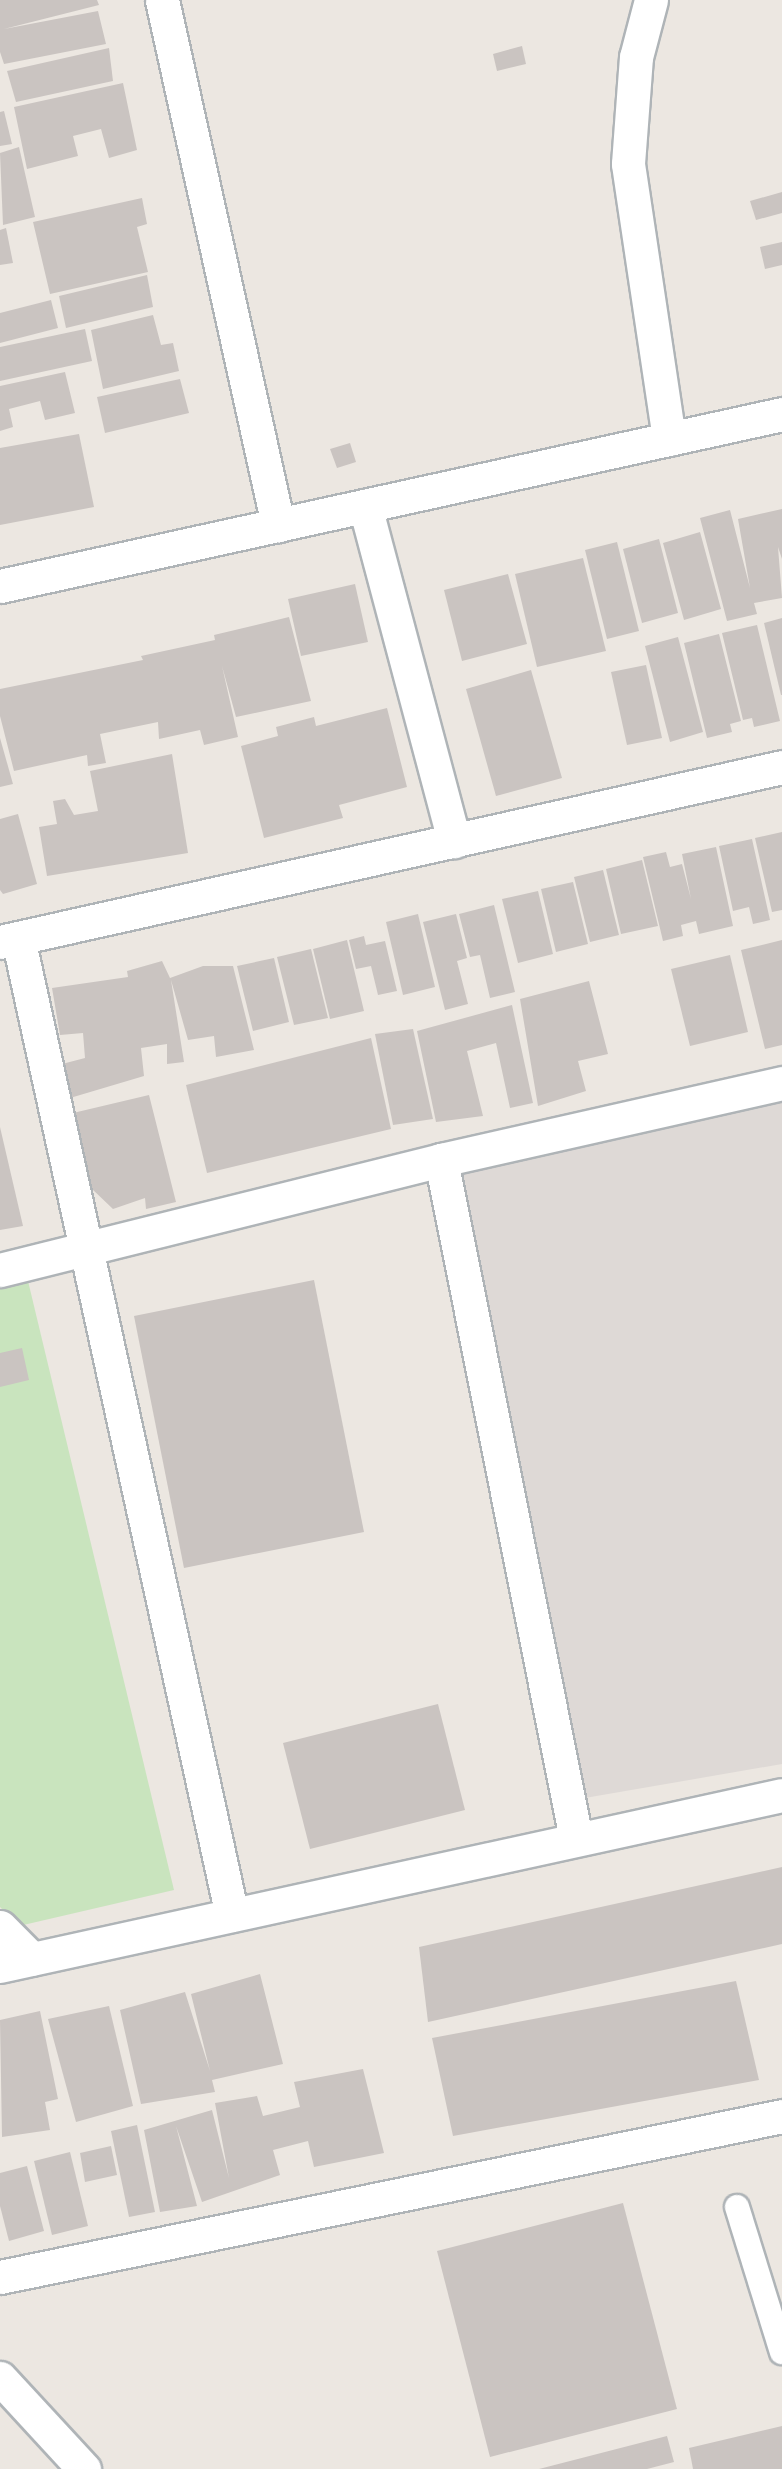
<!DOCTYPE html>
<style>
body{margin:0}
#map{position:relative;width:782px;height:2469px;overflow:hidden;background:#ece7e1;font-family:"Fira Sans",sans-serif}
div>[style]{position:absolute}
.industrial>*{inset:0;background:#ded9d6}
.green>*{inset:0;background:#c9e4be}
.building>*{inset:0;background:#cac4c1}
.roads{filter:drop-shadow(2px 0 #afb4b7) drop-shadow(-2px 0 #afb4b7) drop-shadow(0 2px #afb4b7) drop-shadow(0 -2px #afb4b7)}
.lane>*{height:24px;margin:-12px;padding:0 12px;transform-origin:12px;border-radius:12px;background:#fff}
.street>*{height:33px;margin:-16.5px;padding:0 16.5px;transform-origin:16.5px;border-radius:16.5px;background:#fff}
span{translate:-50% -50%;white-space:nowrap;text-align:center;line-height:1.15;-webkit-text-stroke:4.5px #fff;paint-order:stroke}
</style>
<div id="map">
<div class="industrial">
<i style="clip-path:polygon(782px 1102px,782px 1764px,579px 1799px,443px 1171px)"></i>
</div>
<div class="green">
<i style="clip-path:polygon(28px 1281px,174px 1890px,19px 1926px,0 1907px,0 1288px)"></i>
</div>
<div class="building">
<i style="clip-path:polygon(0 0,97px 0,99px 5px,4px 29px,98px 11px,106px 44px,4px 64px,0 52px)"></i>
<i style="clip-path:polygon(522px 46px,526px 64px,497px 71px,493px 54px)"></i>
<i style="clip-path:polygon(109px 48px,113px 81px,16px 102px,7px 71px)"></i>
<i style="clip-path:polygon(123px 83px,137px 150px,109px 158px,101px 129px,73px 136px,78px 156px,27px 169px,14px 107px)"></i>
<i style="clip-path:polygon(4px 111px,12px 144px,0 146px,0 112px)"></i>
<i style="clip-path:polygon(19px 147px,35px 217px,3px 225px,0 153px)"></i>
<i style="clip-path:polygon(782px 192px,782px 213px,756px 220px,750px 201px)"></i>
<i style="clip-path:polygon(142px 198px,147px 224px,137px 227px,148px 272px,50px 294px,33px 222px)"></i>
<i style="clip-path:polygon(6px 228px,13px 263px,0 265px,0 230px)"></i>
<i style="clip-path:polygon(782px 242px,782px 265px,765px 269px,760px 247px)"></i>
<i style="clip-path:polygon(147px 275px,153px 307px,66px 328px,59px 296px)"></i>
<i style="clip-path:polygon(51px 300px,58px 328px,0 343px,0 313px)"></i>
<i style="clip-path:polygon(153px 315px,161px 345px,173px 343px,179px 371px,103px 389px,91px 330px)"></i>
<i style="clip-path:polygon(85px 329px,92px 361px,0 381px,0 347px)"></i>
<i style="clip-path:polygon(65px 372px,75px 413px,45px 420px,40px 401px,9px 409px,13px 427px,0 431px,0 386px)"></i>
<i style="clip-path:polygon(180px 379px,189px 413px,105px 433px,97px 397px)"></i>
<i style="clip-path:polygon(79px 434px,94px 507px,0 525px,0 448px)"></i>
<i style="clip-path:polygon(350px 443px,356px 462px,337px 468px,330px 449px)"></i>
<i style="clip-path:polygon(782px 509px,782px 559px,778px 547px,782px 598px,754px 603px,757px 614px,727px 621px,700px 518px,730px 510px,750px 588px,738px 519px)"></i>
<i style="clip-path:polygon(700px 532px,721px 609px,684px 620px,663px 543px)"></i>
<i style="clip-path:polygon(659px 539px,678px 613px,642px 623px,623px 549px)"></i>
<i style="clip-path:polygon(617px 542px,639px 631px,607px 639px,585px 550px)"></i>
<i style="clip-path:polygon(583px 558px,606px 651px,537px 667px,515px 574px)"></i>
<i style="clip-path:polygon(508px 574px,527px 644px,462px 661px,444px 590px)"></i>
<i style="clip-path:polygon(355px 584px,368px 642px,301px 656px,288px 599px)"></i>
<i style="clip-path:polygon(289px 617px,311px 701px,236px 717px,222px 666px,238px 737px,204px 745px,200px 730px,159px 739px,158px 722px,100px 734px,106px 763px,88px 766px,87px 755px,14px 771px,0 716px,0 689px,143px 660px,141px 656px,215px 640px,214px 635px)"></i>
<i style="clip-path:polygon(782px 618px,782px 695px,781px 695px,764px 623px)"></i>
<i style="clip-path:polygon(757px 625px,780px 721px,754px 727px,752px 718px,743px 720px,722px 633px)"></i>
<i style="clip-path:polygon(719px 634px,741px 721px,730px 724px,732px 732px,707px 738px,684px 643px)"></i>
<i style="clip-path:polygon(678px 637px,703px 732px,670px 742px,645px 646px)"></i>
<i style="clip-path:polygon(646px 665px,662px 738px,627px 745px,611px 672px)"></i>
<i style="clip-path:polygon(531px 670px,562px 778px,496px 796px,466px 689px)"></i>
<i style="clip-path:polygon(387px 708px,407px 787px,339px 805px,343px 818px,264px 838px,241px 746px,278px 736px,276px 727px,314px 717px,316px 726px)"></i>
<i style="clip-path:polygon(0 738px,13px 784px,0 787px)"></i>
<i style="clip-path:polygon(172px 754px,188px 853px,47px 876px,39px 827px,57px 824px,53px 801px,65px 799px,74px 815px,98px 811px,90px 771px)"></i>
<i style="clip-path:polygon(18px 814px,37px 884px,3px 894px,0 890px,0 819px)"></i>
<i style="clip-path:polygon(782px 832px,782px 910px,772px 912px,755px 838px)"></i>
<i style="clip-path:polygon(752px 839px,770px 920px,753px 924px,749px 907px,733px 911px,719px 846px)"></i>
<i style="clip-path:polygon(716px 847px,733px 926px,699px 934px,696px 921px,681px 925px,683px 936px,663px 941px,643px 857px,666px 852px,670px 867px,682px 864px,691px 899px,682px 854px)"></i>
<i style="clip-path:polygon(642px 860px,658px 926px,621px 934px,606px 869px)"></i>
<i style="clip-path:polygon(603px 870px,619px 935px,590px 942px,574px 877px)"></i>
<i style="clip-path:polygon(573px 882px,588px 944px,556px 952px,541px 889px)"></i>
<i style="clip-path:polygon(538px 891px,553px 954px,518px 963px,502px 899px)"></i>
<i style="clip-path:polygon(494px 905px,515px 992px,490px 998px,480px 955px,470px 957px,459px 914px)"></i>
<i style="clip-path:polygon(418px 914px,435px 987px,403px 995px,386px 922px)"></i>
<i style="clip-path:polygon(456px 914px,467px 958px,457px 961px,468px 1004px,445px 1010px,423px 922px)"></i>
<i style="clip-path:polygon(364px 936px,366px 945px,385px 941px,397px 991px,378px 995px,371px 966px,356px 969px,349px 940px)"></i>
<i style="clip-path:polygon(347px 940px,364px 1011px,330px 1019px,313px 949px)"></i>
<i style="clip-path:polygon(782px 940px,782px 1045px,765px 1049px,741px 950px)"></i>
<i style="clip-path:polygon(311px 949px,328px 1018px,294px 1025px,277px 957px)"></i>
<i style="clip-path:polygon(730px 955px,748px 1032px,690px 1046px,671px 969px)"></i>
<i style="clip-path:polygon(274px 958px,289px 1022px,253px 1031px,237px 966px)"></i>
<i style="clip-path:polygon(162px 961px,170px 978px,203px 966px,233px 966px,254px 1050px,216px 1057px,214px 1036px,188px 1040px,171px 980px,184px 1062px,167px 1064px,167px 1044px,141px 1048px,144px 1076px,70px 1098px,62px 1064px,85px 1058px,83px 1033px,60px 1035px,52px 988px,128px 977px,127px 971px)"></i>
<i style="clip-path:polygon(589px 981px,608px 1054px,578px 1061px,586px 1091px,538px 1106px,520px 999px)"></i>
<i style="clip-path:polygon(512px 1005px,533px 1103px,510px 1108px,496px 1043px,467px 1051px,483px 1116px,436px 1122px,417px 1031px)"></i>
<i style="clip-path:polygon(413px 1029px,433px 1119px,393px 1125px,375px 1034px)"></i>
<i style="clip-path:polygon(371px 1038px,391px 1129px,207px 1173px,186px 1085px)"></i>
<i style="clip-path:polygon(149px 1095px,176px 1202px,146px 1209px,145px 1198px,113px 1209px,91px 1188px,73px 1113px)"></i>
<i style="clip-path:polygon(0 1127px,23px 1226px,0 1230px)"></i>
<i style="clip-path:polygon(314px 1280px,364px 1532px,184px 1568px,134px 1316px)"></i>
<i style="clip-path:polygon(22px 1348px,29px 1380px,0 1387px,0 1353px)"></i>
<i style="clip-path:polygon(438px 1704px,465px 1810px,310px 1849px,283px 1743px)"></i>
<i style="clip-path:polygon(782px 1867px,782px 1944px,428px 2022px,419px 1947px)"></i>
<i style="clip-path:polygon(260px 1974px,283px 2064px,212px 2080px,215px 2092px,141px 2104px,120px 2010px,185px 1992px,210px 2071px,191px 1994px)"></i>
<i style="clip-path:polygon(736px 1981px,759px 2080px,453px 2136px,432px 2038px)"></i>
<i style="clip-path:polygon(109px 2006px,133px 2106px,76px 2122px,48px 2019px)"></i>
<i style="clip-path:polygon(40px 2011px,58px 2099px,45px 2102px,50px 2130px,2px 2137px,0 2020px)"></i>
<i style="clip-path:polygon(363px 2069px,384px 2153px,314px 2167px,308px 2141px,273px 2150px,280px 2175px,202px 2202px,176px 2126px,197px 2206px,160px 2212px,144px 2130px,212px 2110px,229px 2178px,215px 2103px,257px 2096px,263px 2116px,300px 2107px,294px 2082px)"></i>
<i style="clip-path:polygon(137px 2125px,155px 2212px,129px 2217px,111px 2131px)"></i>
<i style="clip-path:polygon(111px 2146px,117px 2175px,85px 2182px,80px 2153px)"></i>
<i style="clip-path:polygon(70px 2152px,88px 2226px,52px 2235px,34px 2161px)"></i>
<i style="clip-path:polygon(27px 2166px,44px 2231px,9px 2241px,0 2206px,0 2173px)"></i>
<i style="clip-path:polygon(623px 2203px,677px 2409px,490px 2457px,437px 2251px)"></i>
<i style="clip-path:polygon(782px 2426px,782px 2469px,693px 2469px,689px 2448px)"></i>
<i style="clip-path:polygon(667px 2436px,674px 2462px,647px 2469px,539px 2469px)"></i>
</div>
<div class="roads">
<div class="lane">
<i style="left:737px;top:2207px;width:152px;rotate:72.8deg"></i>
</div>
<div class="street">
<i style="left:162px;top:0;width:538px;rotate:77.54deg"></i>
<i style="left:651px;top:0;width:59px;rotate:104.7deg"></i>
<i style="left:636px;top:57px;width:107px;rotate:94.3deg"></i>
<i style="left:628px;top:164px;width:278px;rotate:81.5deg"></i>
<i style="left:365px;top:506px;width:347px;rotate:75.1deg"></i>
<i style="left:0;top:586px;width:801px;rotate:-12.4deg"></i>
<i style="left:18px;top:938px;width:1000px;rotate:77.65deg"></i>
<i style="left:0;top:942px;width:801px;rotate:-12.61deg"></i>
<i style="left:441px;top:1160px;width:692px;rotate:78.75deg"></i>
<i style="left:0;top:1270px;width:455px;rotate:-14deg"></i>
<i style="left:441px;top:1160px;width:350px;rotate:-12.7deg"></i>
<i style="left:0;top:1927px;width:45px;rotate:45deg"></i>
<i style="left:0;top:1966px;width:800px;rotate:-12.33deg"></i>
<i style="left:0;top:2277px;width:798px;rotate:-11.63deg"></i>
<i style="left:0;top:2378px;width:124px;rotate:47.3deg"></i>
</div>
</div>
</div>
